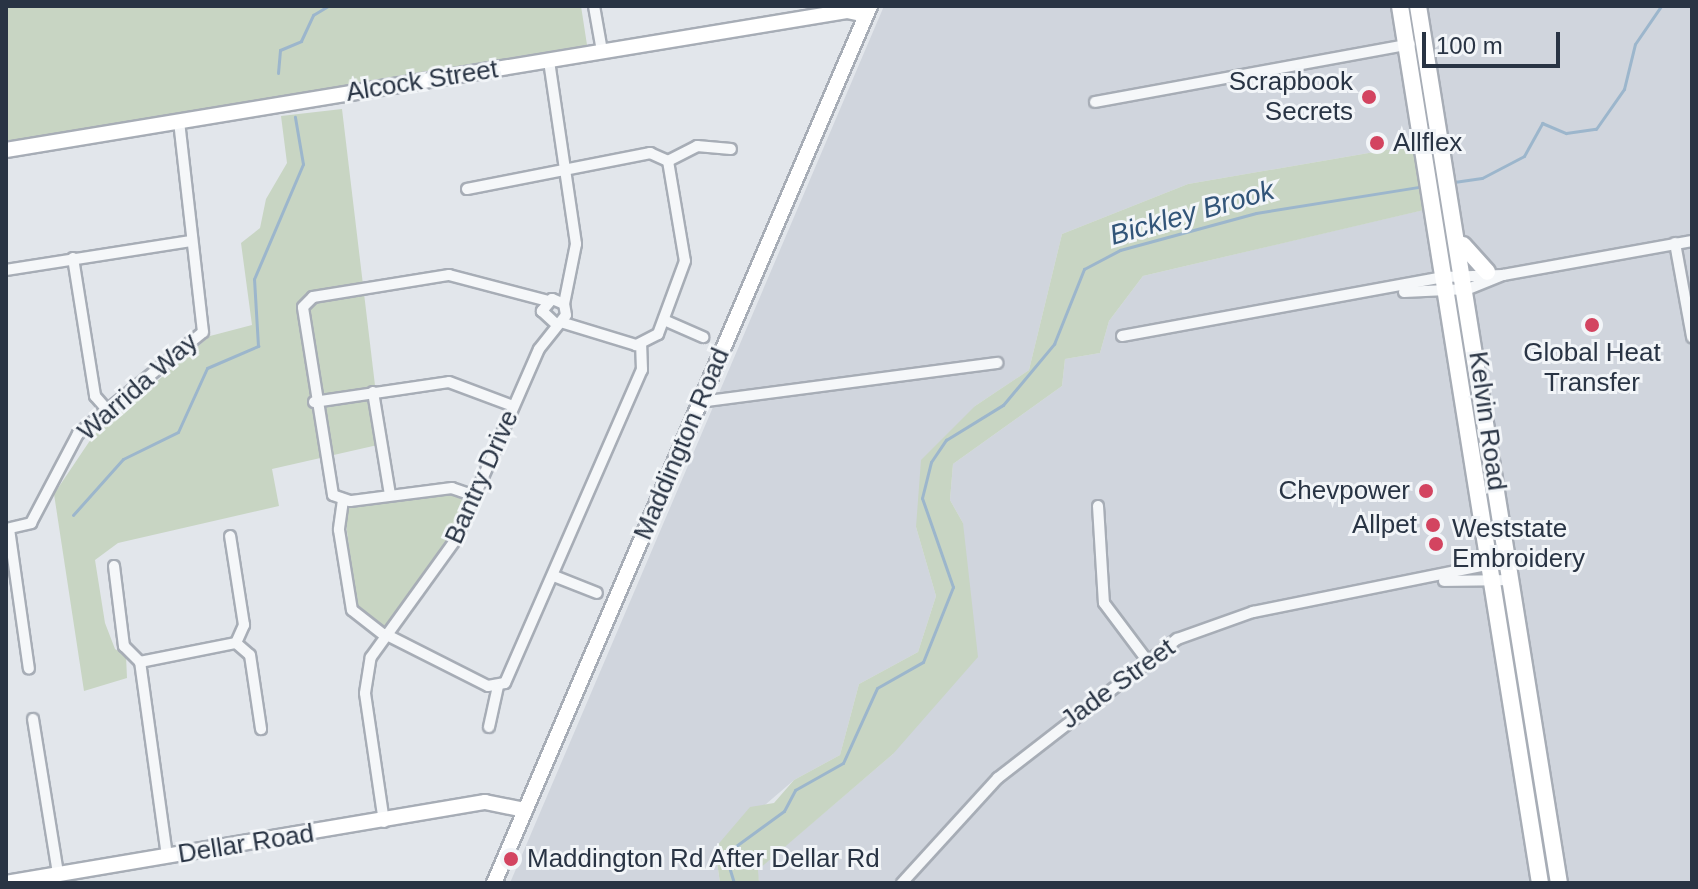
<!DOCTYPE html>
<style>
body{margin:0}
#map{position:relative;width:1698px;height:889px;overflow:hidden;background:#e2e6eb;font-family:Helvetica,sans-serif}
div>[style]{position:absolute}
.built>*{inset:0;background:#d0d5dd}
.green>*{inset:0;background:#c8d5c3}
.stream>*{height:3px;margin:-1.5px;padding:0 1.5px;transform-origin:1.5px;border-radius:1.5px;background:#9cb6cc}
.roads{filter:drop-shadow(2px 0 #a7adb6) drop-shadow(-2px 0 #a7adb6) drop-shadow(0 2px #a7adb6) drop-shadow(0 -2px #a7adb6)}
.street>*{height:10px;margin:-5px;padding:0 5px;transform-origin:5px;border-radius:5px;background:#f5f7f9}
.secondary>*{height:14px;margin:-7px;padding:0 7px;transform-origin:7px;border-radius:7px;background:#fff}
.primary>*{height:16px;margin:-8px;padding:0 8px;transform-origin:8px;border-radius:8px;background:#fff}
.dots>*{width:22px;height:22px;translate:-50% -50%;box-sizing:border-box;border:4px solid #f2f5f8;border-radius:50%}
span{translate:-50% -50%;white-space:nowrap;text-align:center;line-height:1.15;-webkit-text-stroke:6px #f2f5f8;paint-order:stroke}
.street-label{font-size:26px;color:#293444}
.poi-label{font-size:26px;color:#293444}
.right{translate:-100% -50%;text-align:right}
.left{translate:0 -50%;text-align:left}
.water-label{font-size:28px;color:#325579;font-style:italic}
.frame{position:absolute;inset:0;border:8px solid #293444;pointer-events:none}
.scale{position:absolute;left:1422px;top:32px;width:138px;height:36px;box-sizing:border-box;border:4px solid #293444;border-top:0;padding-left:10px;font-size:24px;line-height:28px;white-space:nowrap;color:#293444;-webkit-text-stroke:6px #f2f5f8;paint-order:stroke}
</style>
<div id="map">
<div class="built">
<i style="clip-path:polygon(884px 6px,1692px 6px,1692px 883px,759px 883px,757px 870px,893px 754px,963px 523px,950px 500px,953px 464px,1062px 386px,1065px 359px,1100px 353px,1109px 321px,1143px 276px,1423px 210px,1415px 145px,1188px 184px,1062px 234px,1029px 370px,975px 406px,916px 527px,936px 596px,918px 652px,859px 684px,840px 755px,794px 780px,715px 848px,720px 883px,510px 883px)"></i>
</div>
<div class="green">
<i style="clip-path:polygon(6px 6px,581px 6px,587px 45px,8px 141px)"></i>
<i style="clip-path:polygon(342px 109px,382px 444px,272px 469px,279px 506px,118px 543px,95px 560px,105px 623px,115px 649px,126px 656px,127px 678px,84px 691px,54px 494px,93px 436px,210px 336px,252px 325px,241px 243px,260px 228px,266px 199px,287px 163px,281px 116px)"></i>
<i style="clip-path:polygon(1415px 145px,1424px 210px,1143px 276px,1109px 321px,1100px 353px,1065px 359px,1062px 386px,953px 464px,950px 500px,963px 523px,978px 657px,893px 754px,758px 870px,759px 883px,720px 883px,715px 848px,750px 807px,774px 803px,794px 780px,840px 755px,859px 684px,918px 652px,936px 596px,916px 527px,921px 460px,975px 406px,1029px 370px,1062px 234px,1188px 184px)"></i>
<i style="clip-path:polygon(420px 490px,475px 496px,384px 635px,358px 619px,343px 500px)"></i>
</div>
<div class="stream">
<i style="left:278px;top:73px;width:23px;rotate:-85deg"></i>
<i style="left:280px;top:50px;width:23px;rotate:-23deg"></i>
<i style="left:301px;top:41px;width:29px;rotate:-65deg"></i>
<i style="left:313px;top:15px;width:17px;rotate:-31deg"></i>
<i style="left:1454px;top:182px;width:28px;rotate:-8deg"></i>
<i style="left:1482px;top:178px;width:47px;rotate:-27.6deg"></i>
<i style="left:1524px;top:156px;width:38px;rotate:-61deg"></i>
<i style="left:1542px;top:123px;width:26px;rotate:23deg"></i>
<i style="left:1566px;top:133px;width:30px;rotate:-8deg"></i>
<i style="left:1596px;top:129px;width:49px;rotate:-55deg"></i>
<i style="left:1624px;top:89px;width:46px;rotate:-76.3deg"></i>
<i style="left:1635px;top:44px;width:46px;rotate:-55.6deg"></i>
<i style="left:73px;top:515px;width:75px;rotate:-48.2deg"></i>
<i style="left:123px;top:459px;width:61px;rotate:-26.1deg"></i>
<i style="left:178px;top:432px;width:70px;rotate:-65.6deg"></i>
<i style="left:207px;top:368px;width:56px;rotate:-23.3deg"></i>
<i style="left:258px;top:346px;width:67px;rotate:-93.4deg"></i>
<i style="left:254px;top:279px;width:125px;rotate:-66.9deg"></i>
<i style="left:303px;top:164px;width:48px;rotate:-99.7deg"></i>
<i style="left:734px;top:883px;width:30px;rotate:-107deg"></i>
<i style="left:725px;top:854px;width:73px;rotate:-36.1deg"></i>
<i style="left:784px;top:811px;width:24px;rotate:-62deg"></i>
<i style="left:795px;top:790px;width:55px;rotate:-29.4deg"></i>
<i style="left:843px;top:763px;width:82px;rotate:-65.6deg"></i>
<i style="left:877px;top:688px;width:53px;rotate:-29.5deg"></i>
<i style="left:923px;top:662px;width:81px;rotate:-68.2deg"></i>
<i style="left:953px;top:587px;width:94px;rotate:-109.2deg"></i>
<i style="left:922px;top:498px;width:37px;rotate:-76deg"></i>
<i style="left:931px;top:462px;width:27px;rotate:-56deg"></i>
<i style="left:946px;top:440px;width:67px;rotate:-31.6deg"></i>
<i style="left:1003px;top:405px;width:80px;rotate:-50.1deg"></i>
<i style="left:1054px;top:344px;width:81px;rotate:-68.2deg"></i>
<i style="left:1084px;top:269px;width:41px;rotate:-27.8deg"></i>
<i style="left:1120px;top:250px;width:141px;rotate:-15.2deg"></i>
<i style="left:1256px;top:213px;width:170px;rotate:-9.1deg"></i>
</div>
<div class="roads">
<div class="street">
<i style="left:594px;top:6px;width:46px;rotate:79.9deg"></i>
<i style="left:549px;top:61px;width:185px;rotate:81.6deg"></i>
<i style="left:576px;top:244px;width:61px;rotate:101.3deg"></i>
<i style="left:1095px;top:102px;width:320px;rotate:-10.4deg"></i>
<i style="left:668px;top:161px;width:33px;rotate:-27deg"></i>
<i style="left:697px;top:146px;width:34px;rotate:5deg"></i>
<i style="left:467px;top:189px;width:187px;rotate:-11.1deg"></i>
<i style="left:650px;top:153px;width:20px;rotate:24deg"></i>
<i style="left:668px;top:161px;width:101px;rotate:80.4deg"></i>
<i style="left:685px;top:261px;width:78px;rotate:110.3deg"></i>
<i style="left:658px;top:334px;width:25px;rotate:153deg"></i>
<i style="left:636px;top:345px;width:78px;rotate:-163deg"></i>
<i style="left:1675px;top:243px;width:96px;rotate:79.7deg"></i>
<i style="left:73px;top:258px;width:140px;rotate:80.9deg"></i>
<i style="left:95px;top:396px;width:18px;rotate:49deg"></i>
<i style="left:6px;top:270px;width:187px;rotate:-8.9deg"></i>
<i style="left:1404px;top:292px;width:64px;rotate:-2.7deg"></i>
<i style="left:1468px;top:289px;width:38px;rotate:-22deg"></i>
<i style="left:1503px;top:275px;width:192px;rotate:-10.2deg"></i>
<i style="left:664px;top:320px;width:43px;rotate:23.6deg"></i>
<i style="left:1122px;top:336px;width:327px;rotate:-10.4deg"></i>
<i style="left:1444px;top:277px;width:59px;rotate:-1.9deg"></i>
<i style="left:373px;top:392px;width:104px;rotate:80.6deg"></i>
<i style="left:314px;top:402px;width:136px;rotate:-8.4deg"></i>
<i style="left:449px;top:382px;width:68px;rotate:20.6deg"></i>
<i style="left:700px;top:402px;width:300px;rotate:-7.5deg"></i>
<i style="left:475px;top:496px;width:24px;rotate:-161deg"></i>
<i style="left:452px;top:488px;width:103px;rotate:172.7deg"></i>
<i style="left:350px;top:501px;width:18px;rotate:-161deg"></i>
<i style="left:333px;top:495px;width:190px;rotate:-99.1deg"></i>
<i style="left:303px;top:307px;width:14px;rotate:-45deg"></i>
<i style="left:313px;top:297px;width:138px;rotate:-9.2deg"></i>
<i style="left:449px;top:275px;width:102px;rotate:14.7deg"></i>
<i style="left:343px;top:500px;width:30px;rotate:98deg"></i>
<i style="left:339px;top:530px;width:81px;rotate:80.8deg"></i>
<i style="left:352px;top:610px;width:41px;rotate:38deg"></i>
<i style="left:1098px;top:506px;width:97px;rotate:86.5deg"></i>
<i style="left:1104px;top:603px;width:70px;rotate:53.1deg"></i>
<i style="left:6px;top:529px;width:26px;rotate:-13deg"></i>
<i style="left:31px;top:523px;width:101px;rotate:-62.2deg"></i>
<i style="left:78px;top:434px;width:161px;rotate:-39.2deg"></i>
<i style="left:203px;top:332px;width:212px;rotate:-96.5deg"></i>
<i style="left:9px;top:529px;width:141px;rotate:81.9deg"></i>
<i style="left:114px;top:566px;width:81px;rotate:82.9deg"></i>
<i style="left:124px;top:646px;width:23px;rotate:45deg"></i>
<i style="left:554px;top:576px;width:46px;rotate:21.6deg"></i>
<i style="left:1444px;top:581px;width:65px;rotate:-0.9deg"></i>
<i style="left:385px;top:634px;width:115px;rotate:26.8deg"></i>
<i style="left:488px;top:686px;width:17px;rotate:-10deg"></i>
<i style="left:505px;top:683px;width:342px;rotate:-66.4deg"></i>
<i style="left:642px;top:370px;width:25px;rotate:-92deg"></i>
<i style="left:236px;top:643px;width:18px;rotate:41deg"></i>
<i style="left:250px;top:655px;width:75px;rotate:81.5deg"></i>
<i style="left:33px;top:719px;width:157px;rotate:80.8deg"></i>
<i style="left:489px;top:727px;width:42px;rotate:-77.6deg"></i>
<i style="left:384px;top:822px;width:130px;rotate:-98.4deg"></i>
<i style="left:365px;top:693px;width:36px;rotate:-81deg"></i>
<i style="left:371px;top:657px;width:145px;rotate:-54.2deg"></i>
<i style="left:456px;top:539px;width:207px;rotate:-66.4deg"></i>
<i style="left:539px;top:349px;width:43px;rotate:-51.5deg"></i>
<i style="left:566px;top:315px;width:11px;rotate:-100deg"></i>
<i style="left:564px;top:304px;width:13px;rotate:-157deg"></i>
<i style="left:552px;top:299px;width:16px;rotate:130deg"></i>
<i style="left:542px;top:311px;width:19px;rotate:43deg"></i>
<i style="left:167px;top:856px;width:196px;rotate:-97.9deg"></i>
<i style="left:140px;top:662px;width:98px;rotate:-11.2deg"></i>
<i style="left:236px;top:643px;width:20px;rotate:-66deg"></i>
<i style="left:244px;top:625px;width:90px;rotate:-98.9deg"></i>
<i style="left:902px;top:883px;width:142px;rotate:-47.6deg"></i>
<i style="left:998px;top:778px;width:227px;rotate:-37.8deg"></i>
<i style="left:1177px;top:639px;width:81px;rotate:-19.6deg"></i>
<i style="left:1253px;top:612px;width:258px;rotate:-11.4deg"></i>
</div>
<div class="secondary">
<i style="left:6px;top:150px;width:852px;rotate:-9.38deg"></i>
<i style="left:847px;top:11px;width:19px;rotate:12deg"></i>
<i style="left:6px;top:883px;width:486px;rotate:-9.6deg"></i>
<i style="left:485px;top:802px;width:41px;rotate:11.3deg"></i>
<i style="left:494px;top:883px;width:954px;rotate:-66.79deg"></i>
</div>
<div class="primary">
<i style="left:1400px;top:6px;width:888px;rotate:80.93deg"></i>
<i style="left:1418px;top:6px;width:888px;rotate:80.87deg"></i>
<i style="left:1463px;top:245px;width:36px;rotate:48deg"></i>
</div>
</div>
<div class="dots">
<i style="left:1369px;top:97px;background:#d34460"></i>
<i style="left:1377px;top:143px;background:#d34460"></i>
<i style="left:1592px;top:325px;background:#d34460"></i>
<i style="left:1426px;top:491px;background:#d34460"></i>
<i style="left:1433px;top:525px;background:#d34460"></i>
<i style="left:1436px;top:544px;background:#d34460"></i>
<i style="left:511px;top:859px;background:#d34460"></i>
</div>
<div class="street-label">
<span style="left:422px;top:81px;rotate:-9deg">Alcock Street</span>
<span style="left:138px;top:387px;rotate:-41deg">Warrida Way</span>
<span style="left:1487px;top:421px;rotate:82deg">Kelvin Road</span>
<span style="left:682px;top:444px;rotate:-67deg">Maddington Road</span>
<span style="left:482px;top:477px;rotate:-66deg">Bantry Drive</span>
<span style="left:1118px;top:684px;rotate:-36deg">Jade Street</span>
<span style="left:246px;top:844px;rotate:-9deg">Dellar Road</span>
</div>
<div class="poi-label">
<span class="right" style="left:1353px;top:97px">Scrapbook<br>Secrets</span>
<span class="left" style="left:1393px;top:143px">Allflex</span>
<span style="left:1592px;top:368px">Global Heat<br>Transfer</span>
<span class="right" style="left:1410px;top:491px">Chevpower</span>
<span class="right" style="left:1417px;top:525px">Allpet</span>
<span class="left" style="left:1452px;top:544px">Weststate<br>Embroidery</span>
<span class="left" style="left:527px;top:859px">Maddington Rd After Dellar Rd</span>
</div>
<div class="water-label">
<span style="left:1192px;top:213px;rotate:-16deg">Bickley Brook</span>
</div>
<div class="frame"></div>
<div class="scale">100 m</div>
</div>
